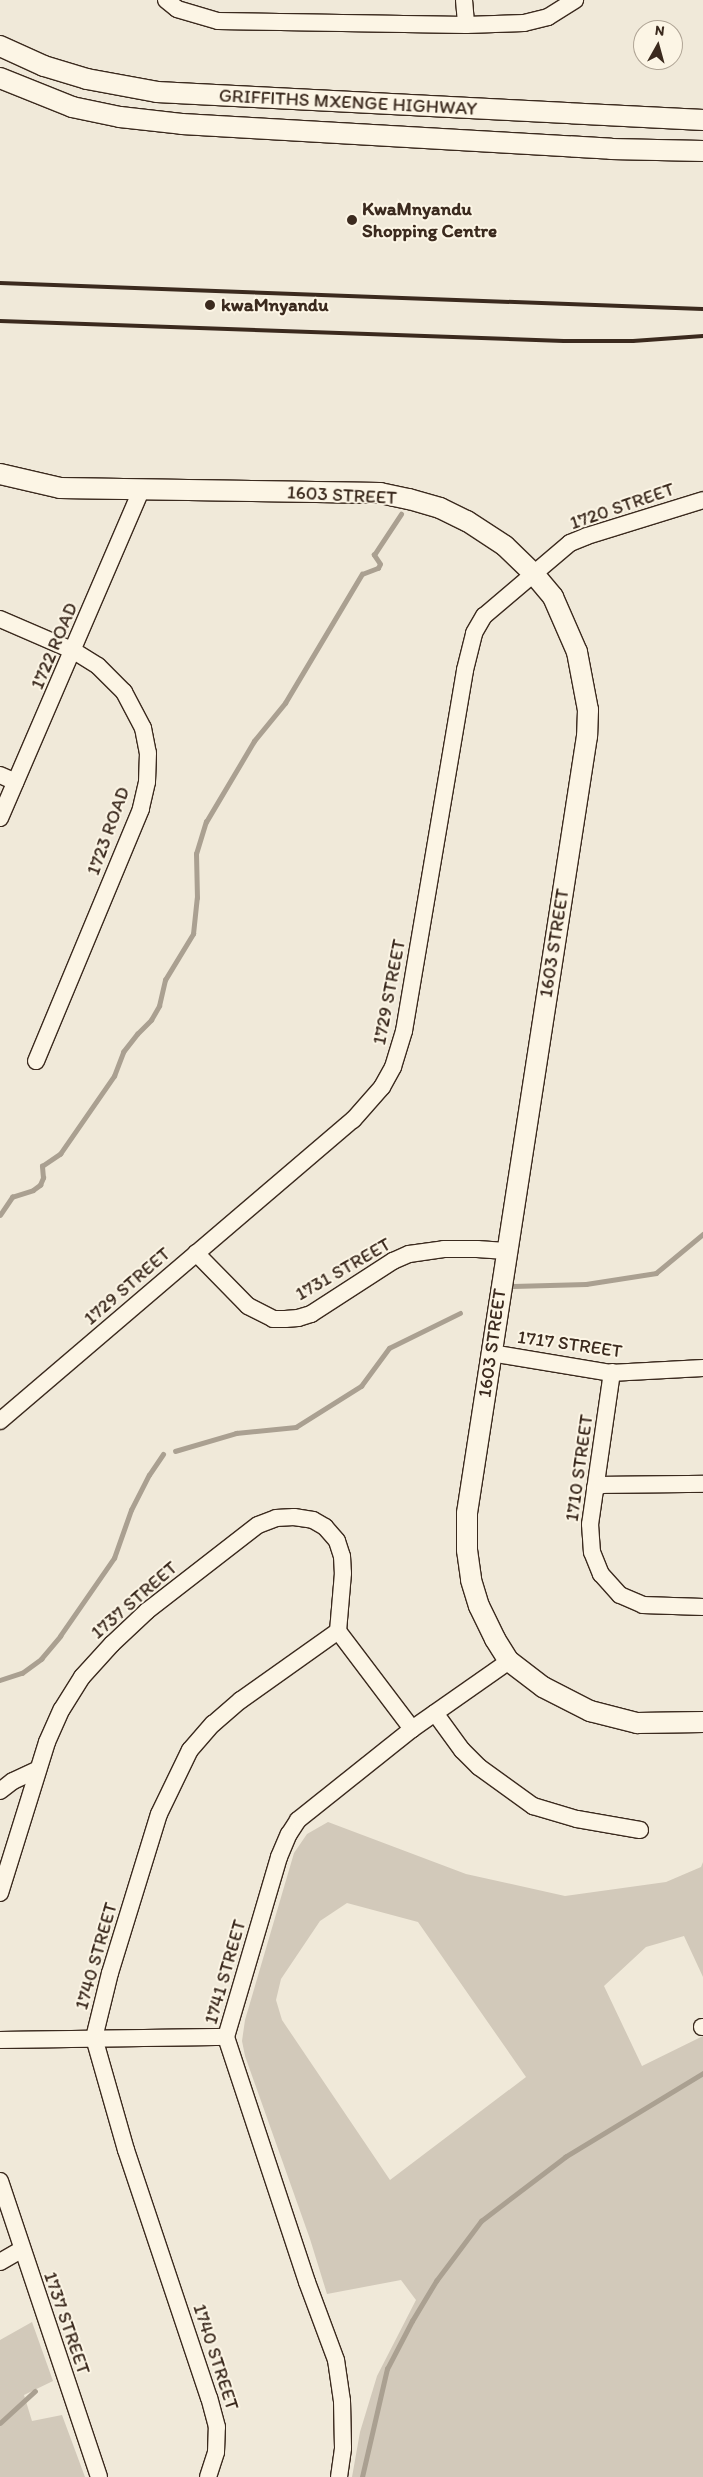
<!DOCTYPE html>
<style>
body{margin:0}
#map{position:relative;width:703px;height:2477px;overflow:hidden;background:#f0e9d9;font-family:Itim,sans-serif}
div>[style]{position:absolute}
.green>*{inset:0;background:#d2c9ba}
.stream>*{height:4.5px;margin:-2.25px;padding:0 2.25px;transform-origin:2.25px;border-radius:2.25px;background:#aaa091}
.roads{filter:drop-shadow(1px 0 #3b2a1e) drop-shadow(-1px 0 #3b2a1e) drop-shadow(0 1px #3b2a1e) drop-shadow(0 -1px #3b2a1e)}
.minor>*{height:16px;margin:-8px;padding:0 8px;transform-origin:8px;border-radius:8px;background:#fcf5e5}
.tertiary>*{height:20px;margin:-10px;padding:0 10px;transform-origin:10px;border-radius:10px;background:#fcf5e5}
.rail>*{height:4px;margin:-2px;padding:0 2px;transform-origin:2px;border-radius:2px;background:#3b2a1e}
.dots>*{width:14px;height:14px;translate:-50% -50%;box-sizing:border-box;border:2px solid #fcf5e5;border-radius:50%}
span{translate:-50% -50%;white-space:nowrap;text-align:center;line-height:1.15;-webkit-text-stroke:4px #fcf5e5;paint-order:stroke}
.street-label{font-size:19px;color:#3b2a1e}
.poi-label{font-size:19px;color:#3b2a1e;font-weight:700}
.left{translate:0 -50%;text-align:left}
.north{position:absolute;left:633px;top:20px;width:50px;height:50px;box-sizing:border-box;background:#fcf5e5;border:1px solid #afa495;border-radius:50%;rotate:7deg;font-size:14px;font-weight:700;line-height:20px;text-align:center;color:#3b2a1e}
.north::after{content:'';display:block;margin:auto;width:18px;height:22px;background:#3b2a1e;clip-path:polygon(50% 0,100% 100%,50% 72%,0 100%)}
</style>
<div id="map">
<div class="green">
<i style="clip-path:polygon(evenodd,328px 1822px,466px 1874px,565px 1896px,666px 1882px,701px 1867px,703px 1862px,703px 1977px,684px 1936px,646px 1947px,604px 1986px,642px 2066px,703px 2036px,703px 2477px,352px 2477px,360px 2432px,377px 2376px,416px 2300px,401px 2280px,327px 2294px,310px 2239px,245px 2056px,242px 2041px,245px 2020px,294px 1853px,307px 1834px,328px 1822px,347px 1903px,418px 1922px,526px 2077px,390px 2180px,282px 2020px,276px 2000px,281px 1979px,320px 1921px,347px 1903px)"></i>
<i style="clip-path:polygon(32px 2322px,53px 2381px,24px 2395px,32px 2421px,62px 2415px,85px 2477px,0 2477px,0 2340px)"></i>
</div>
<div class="stream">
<i style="left:0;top:1215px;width:22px;rotate:-56deg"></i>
<i style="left:12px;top:1197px;width:22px;rotate:-18deg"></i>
<i style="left:33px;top:1190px;width:9px;rotate:-36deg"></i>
<i style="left:40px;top:1185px;width:8px;rotate:-67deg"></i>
<i style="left:43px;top:1178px;width:12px;rotate:-95deg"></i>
<i style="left:42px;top:1166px;width:22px;rotate:-34deg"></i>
<i style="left:60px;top:1154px;width:95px;rotate:-55.3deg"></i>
<i style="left:114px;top:1076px;width:26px;rotate:-69deg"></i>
<i style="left:123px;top:1052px;width:23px;rotate:-52deg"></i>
<i style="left:137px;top:1034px;width:20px;rotate:-45deg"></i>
<i style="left:151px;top:1020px;width:16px;rotate:-60deg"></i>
<i style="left:159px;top:1006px;width:27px;rotate:-77deg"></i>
<i style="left:165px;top:980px;width:54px;rotate:-58.7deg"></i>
<i style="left:193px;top:934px;width:36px;rotate:-84deg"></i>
<i style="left:197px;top:898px;width:44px;rotate:-91.3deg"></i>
<i style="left:196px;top:854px;width:34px;rotate:-73deg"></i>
<i style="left:206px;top:822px;width:94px;rotate:-59.3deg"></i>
<i style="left:254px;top:741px;width:49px;rotate:-50.8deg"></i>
<i style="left:285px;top:703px;width:150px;rotate:-59.2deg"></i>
<i style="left:362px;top:574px;width:17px;rotate:-21deg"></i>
<i style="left:378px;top:568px;width:4px;rotate:-63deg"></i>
<i style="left:380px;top:564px;width:11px;rotate:-124deg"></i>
<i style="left:374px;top:555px;width:49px;rotate:-56.6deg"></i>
<i style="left:513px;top:1286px;width:73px;rotate:-1.6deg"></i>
<i style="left:586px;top:1284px;width:71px;rotate:-8.9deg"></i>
<i style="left:656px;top:1273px;width:61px;rotate:-39.7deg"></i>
<i style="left:175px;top:1451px;width:64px;rotate:-16.4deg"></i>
<i style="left:236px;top:1433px;width:60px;rotate:-5.7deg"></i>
<i style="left:296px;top:1427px;width:77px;rotate:-32.2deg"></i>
<i style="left:361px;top:1386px;width:47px;rotate:-53.6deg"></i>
<i style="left:389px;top:1348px;width:79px;rotate:-26.2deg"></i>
<i style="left:0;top:1680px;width:23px;rotate:-18deg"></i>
<i style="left:22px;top:1673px;width:24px;rotate:-36deg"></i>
<i style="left:41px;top:1659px;width:30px;rotate:-50deg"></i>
<i style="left:60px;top:1636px;width:95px;rotate:-55.3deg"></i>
<i style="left:114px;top:1558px;width:51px;rotate:-70.5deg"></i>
<i style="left:131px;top:1510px;width:39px;rotate:-63deg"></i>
<i style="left:149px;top:1475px;width:25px;rotate:-56deg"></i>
<i style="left:0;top:2423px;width:47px;rotate:-42.4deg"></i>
<i style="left:362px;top:2477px;width:111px;rotate:-77deg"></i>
<i style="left:387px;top:2369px;width:54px;rotate:-62.5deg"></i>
<i style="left:412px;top:2321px;width:47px;rotate:-59deg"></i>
<i style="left:436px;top:2281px;width:75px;rotate:-53.1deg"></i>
<i style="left:481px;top:2221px;width:106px;rotate:-37.3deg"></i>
<i style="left:565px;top:2157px;width:162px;rotate:-31.3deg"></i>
</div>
<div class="roads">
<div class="minor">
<i style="left:166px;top:0;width:14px;rotate:39deg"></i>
<i style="left:177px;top:9px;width:43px;rotate:16.3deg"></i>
<i style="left:218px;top:21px;width:248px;rotate:0.9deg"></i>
<i style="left:466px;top:25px;width:58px;rotate:-2deg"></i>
<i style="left:524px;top:23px;width:25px;rotate:-14deg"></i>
<i style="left:548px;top:17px;width:32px;rotate:-32deg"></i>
<i style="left:464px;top:0;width:25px;rotate:85deg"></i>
<i style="left:0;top:619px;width:81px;rotate:23.4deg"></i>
<i style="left:74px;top:651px;width:28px;rotate:32deg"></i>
<i style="left:98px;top:666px;width:37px;rotate:45deg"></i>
<i style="left:124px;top:692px;width:41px;rotate:62.2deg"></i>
<i style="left:143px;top:728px;width:25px;rotate:79deg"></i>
<i style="left:148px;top:753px;width:29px;rotate:92deg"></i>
<i style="left:147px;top:782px;width:28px;rotate:103deg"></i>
<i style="left:141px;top:809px;width:273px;rotate:112.6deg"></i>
<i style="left:0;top:775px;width:17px;rotate:24deg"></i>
<i style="left:0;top:818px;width:358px;rotate:-66.7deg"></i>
<i style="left:196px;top:1253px;width:74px;rotate:45.5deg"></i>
<i style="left:248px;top:1306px;width:28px;rotate:27deg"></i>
<i style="left:273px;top:1319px;width:12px"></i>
<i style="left:285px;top:1319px;width:13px;rotate:-4deg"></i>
<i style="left:298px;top:1318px;width:14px;rotate:-17deg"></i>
<i style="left:311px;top:1314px;width:98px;rotate:-32.9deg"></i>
<i style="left:393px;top:1261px;width:17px;rotate:-24deg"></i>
<i style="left:409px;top:1254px;width:35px;rotate:-8deg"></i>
<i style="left:444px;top:1249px;width:33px"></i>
<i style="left:477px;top:1249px;width:29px;rotate:4deg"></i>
<i style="left:491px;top:1353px;width:121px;rotate:9.5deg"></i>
<i style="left:610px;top:1373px;width:93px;rotate:-3.1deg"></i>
<i style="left:612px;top:1372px;width:154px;rotate:98.2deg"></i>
<i style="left:590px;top:1524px;width:28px;rotate:86deg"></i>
<i style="left:592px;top:1552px;width:24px;rotate:68deg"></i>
<i style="left:601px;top:1574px;width:28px;rotate:48deg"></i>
<i style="left:620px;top:1595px;width:25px;rotate:23deg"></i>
<i style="left:643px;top:1605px;width:60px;rotate:1.9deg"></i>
<i style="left:0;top:1421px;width:464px;rotate:-40.5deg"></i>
<i style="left:353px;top:1120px;width:44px;rotate:-48.7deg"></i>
<i style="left:382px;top:1087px;width:23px;rotate:-61deg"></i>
<i style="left:393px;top:1067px;width:38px;rotate:-73deg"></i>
<i style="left:404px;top:1031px;width:366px;rotate:-80.4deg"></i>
<i style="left:465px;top:670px;width:38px;rotate:-76deg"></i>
<i style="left:474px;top:633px;width:20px;rotate:-60deg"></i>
<i style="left:484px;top:616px;width:113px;rotate:-40.3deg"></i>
<i style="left:570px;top:543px;width:18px;rotate:-22deg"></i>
<i style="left:587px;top:536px;width:121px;rotate:-17.2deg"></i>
<i style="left:595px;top:1488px;width:8px;rotate:-23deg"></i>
<i style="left:602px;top:1485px;width:101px;rotate:-0.6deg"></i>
<i style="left:338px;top:1631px;width:123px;rotate:52.9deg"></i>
<i style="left:435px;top:1713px;width:46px;rotate:53.9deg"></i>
<i style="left:462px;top:1750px;width:24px;rotate:45deg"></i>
<i style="left:479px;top:1767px;width:67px;rotate:35.8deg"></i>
<i style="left:533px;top:1806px;width:46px;rotate:16.5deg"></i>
<i style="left:577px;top:1819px;width:64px;rotate:9.9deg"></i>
<i style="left:0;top:1791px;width:16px;rotate:-38deg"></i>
<i style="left:13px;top:1781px;width:26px;rotate:-25deg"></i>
<i style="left:0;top:1893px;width:158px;rotate:-72.7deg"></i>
<i style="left:47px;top:1742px;width:36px;rotate:-66deg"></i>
<i style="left:62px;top:1709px;width:38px;rotate:-58deg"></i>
<i style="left:82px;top:1677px;width:45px;rotate:-47.7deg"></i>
<i style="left:112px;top:1644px;width:48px;rotate:-43.3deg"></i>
<i style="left:147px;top:1611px;width:140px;rotate:-37.8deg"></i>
<i style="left:258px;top:1525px;width:19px;rotate:-21deg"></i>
<i style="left:276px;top:1518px;width:18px;rotate:-3deg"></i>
<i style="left:294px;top:1517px;width:19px;rotate:9deg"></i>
<i style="left:313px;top:1520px;width:14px;rotate:30deg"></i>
<i style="left:325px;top:1527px;width:18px;rotate:49deg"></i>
<i style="left:337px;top:1541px;width:16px;rotate:72deg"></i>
<i style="left:342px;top:1556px;width:17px;rotate:87deg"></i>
<i style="left:343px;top:1573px;width:58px;rotate:94.9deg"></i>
<i style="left:702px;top:2027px;width:1px"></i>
<i style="left:0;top:2040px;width:226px;rotate:-0.8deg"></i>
<i style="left:0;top:2181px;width:312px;rotate:71.5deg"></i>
<i style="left:0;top:2262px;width:24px;rotate:-30deg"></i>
<i style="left:208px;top:2477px;width:26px;rotate:-72deg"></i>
<i style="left:216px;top:2452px;width:25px;rotate:-88deg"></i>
<i style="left:217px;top:2427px;width:30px;rotate:-105deg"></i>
<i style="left:209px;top:2398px;width:262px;rotate:-108.5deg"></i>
<i style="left:126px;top:2150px;width:116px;rotate:-105.9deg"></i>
<i style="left:94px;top:2038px;width:67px;rotate:-76.2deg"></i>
<i style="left:110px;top:1973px;width:166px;rotate:-72.9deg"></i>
<i style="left:159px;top:1814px;width:71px;rotate:-64.2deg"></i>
<i style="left:190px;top:1750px;width:35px;rotate:-49deg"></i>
<i style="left:213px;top:1724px;width:37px;rotate:-41deg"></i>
<i style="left:241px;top:1700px;width:119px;rotate:-35.4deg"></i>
<i style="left:339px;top:2477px;width:29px;rotate:-82deg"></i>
<i style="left:343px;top:2448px;width:47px;rotate:-91.2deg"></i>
<i style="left:342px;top:2401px;width:41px;rotate:-98.3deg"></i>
<i style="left:336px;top:2360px;width:83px;rotate:-110.4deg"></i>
<i style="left:307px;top:2282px;width:258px;rotate:-108.3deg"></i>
<i style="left:226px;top:2037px;width:188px;rotate:-73.6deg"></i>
<i style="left:279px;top:1857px;width:25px;rotate:-67deg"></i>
<i style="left:289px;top:1834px;width:17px;rotate:-57deg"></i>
<i style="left:298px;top:1820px;width:146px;rotate:-38.6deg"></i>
<i style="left:412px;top:1729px;width:118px;rotate:-35deg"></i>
</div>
<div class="tertiary">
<i style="left:0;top:46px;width:48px;rotate:24.4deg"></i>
<i style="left:44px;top:66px;width:45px;rotate:16.8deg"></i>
<i style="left:87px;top:79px;width:71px;rotate:10.5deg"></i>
<i style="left:157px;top:92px;width:547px;rotate:2.94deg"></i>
<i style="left:0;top:78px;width:78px;rotate:21.9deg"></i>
<i style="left:72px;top:107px;width:49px;rotate:11.8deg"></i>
<i style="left:120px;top:117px;width:62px;rotate:6.4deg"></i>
<i style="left:182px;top:124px;width:430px;rotate:3.3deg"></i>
<i style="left:611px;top:149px;width:92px;rotate:1.2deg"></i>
<i style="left:0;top:474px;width:62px;rotate:13.1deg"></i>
<i style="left:60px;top:488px;width:320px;rotate:0.9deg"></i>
<i style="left:380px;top:493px;width:30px;rotate:12deg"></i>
<i style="left:409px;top:499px;width:32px;rotate:16deg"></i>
<i style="left:440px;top:508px;width:30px;rotate:26deg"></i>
<i style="left:467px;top:521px;width:45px;rotate:33.3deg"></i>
<i style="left:505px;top:546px;width:39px;rotate:44deg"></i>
<i style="left:533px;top:573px;width:31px;rotate:50deg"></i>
<i style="left:553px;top:597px;width:60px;rotate:66.4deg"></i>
<i style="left:577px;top:652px;width:59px;rotate:79.3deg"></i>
<i style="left:588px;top:710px;width:26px;rotate:92deg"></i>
<i style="left:587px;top:736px;width:786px;rotate:98.78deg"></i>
<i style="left:467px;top:1513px;width:37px;rotate:90deg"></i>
<i style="left:467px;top:1550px;width:30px;rotate:82deg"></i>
<i style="left:471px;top:1580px;width:27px;rotate:73deg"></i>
<i style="left:479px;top:1606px;width:37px;rotate:64deg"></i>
<i style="left:495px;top:1639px;width:26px;rotate:58deg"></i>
<i style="left:509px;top:1661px;width:43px;rotate:37.4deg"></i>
<i style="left:543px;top:1687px;width:53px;rotate:27.1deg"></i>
<i style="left:590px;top:1711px;width:49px;rotate:14.3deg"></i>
<i style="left:637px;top:1723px;width:66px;rotate:-0.9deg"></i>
</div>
</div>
<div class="rail">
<i style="left:0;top:283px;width:703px;rotate:2.12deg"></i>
<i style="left:0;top:321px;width:564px;rotate:2.03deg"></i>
<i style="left:564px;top:341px;width:69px"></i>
<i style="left:633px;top:341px;width:70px;rotate:-4.1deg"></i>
</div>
<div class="dots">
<i style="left:352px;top:220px;background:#3b2a1e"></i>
<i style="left:210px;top:305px;background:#3b2a1e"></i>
</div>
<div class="street-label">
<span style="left:348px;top:102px;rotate:3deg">GRIFFITHS MXENGE HIGHWAY</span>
<span style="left:342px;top:495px;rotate:3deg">1603 STREET</span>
<span style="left:622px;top:506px;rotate:-19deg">1720 STREET</span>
<span style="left:54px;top:646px;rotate:-67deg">1722 ROAD</span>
<span style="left:108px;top:831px;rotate:-70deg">1723 ROAD</span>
<span style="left:554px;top:943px;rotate:-81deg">1603 STREET</span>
<span style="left:389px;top:992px;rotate:-79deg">1729 STREET</span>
<span style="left:343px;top:1269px;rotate:-30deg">1731 STREET</span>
<span style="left:127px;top:1286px;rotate:-41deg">1729 STREET</span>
<span style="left:492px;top:1343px;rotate:-82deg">1603 STREET</span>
<span style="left:570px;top:1344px;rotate:8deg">1717 STREET</span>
<span style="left:579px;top:1468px;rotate:-82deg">1710 STREET</span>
<span style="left:134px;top:1600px;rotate:-41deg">1737 STREET</span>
<span style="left:96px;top:1956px;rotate:-74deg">1740 STREET</span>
<span style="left:225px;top:1972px;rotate:-74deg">1741 STREET</span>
<span style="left:67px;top:2323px;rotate:71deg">1737 STREET</span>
<span style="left:216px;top:2357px;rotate:72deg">1740 STREET</span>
</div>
<div class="poi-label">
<span class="left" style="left:362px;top:220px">KwaMnyandu<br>Shopping Centre</span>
<span class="left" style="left:221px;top:305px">kwaMnyandu</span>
</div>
<div class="north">N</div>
</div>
